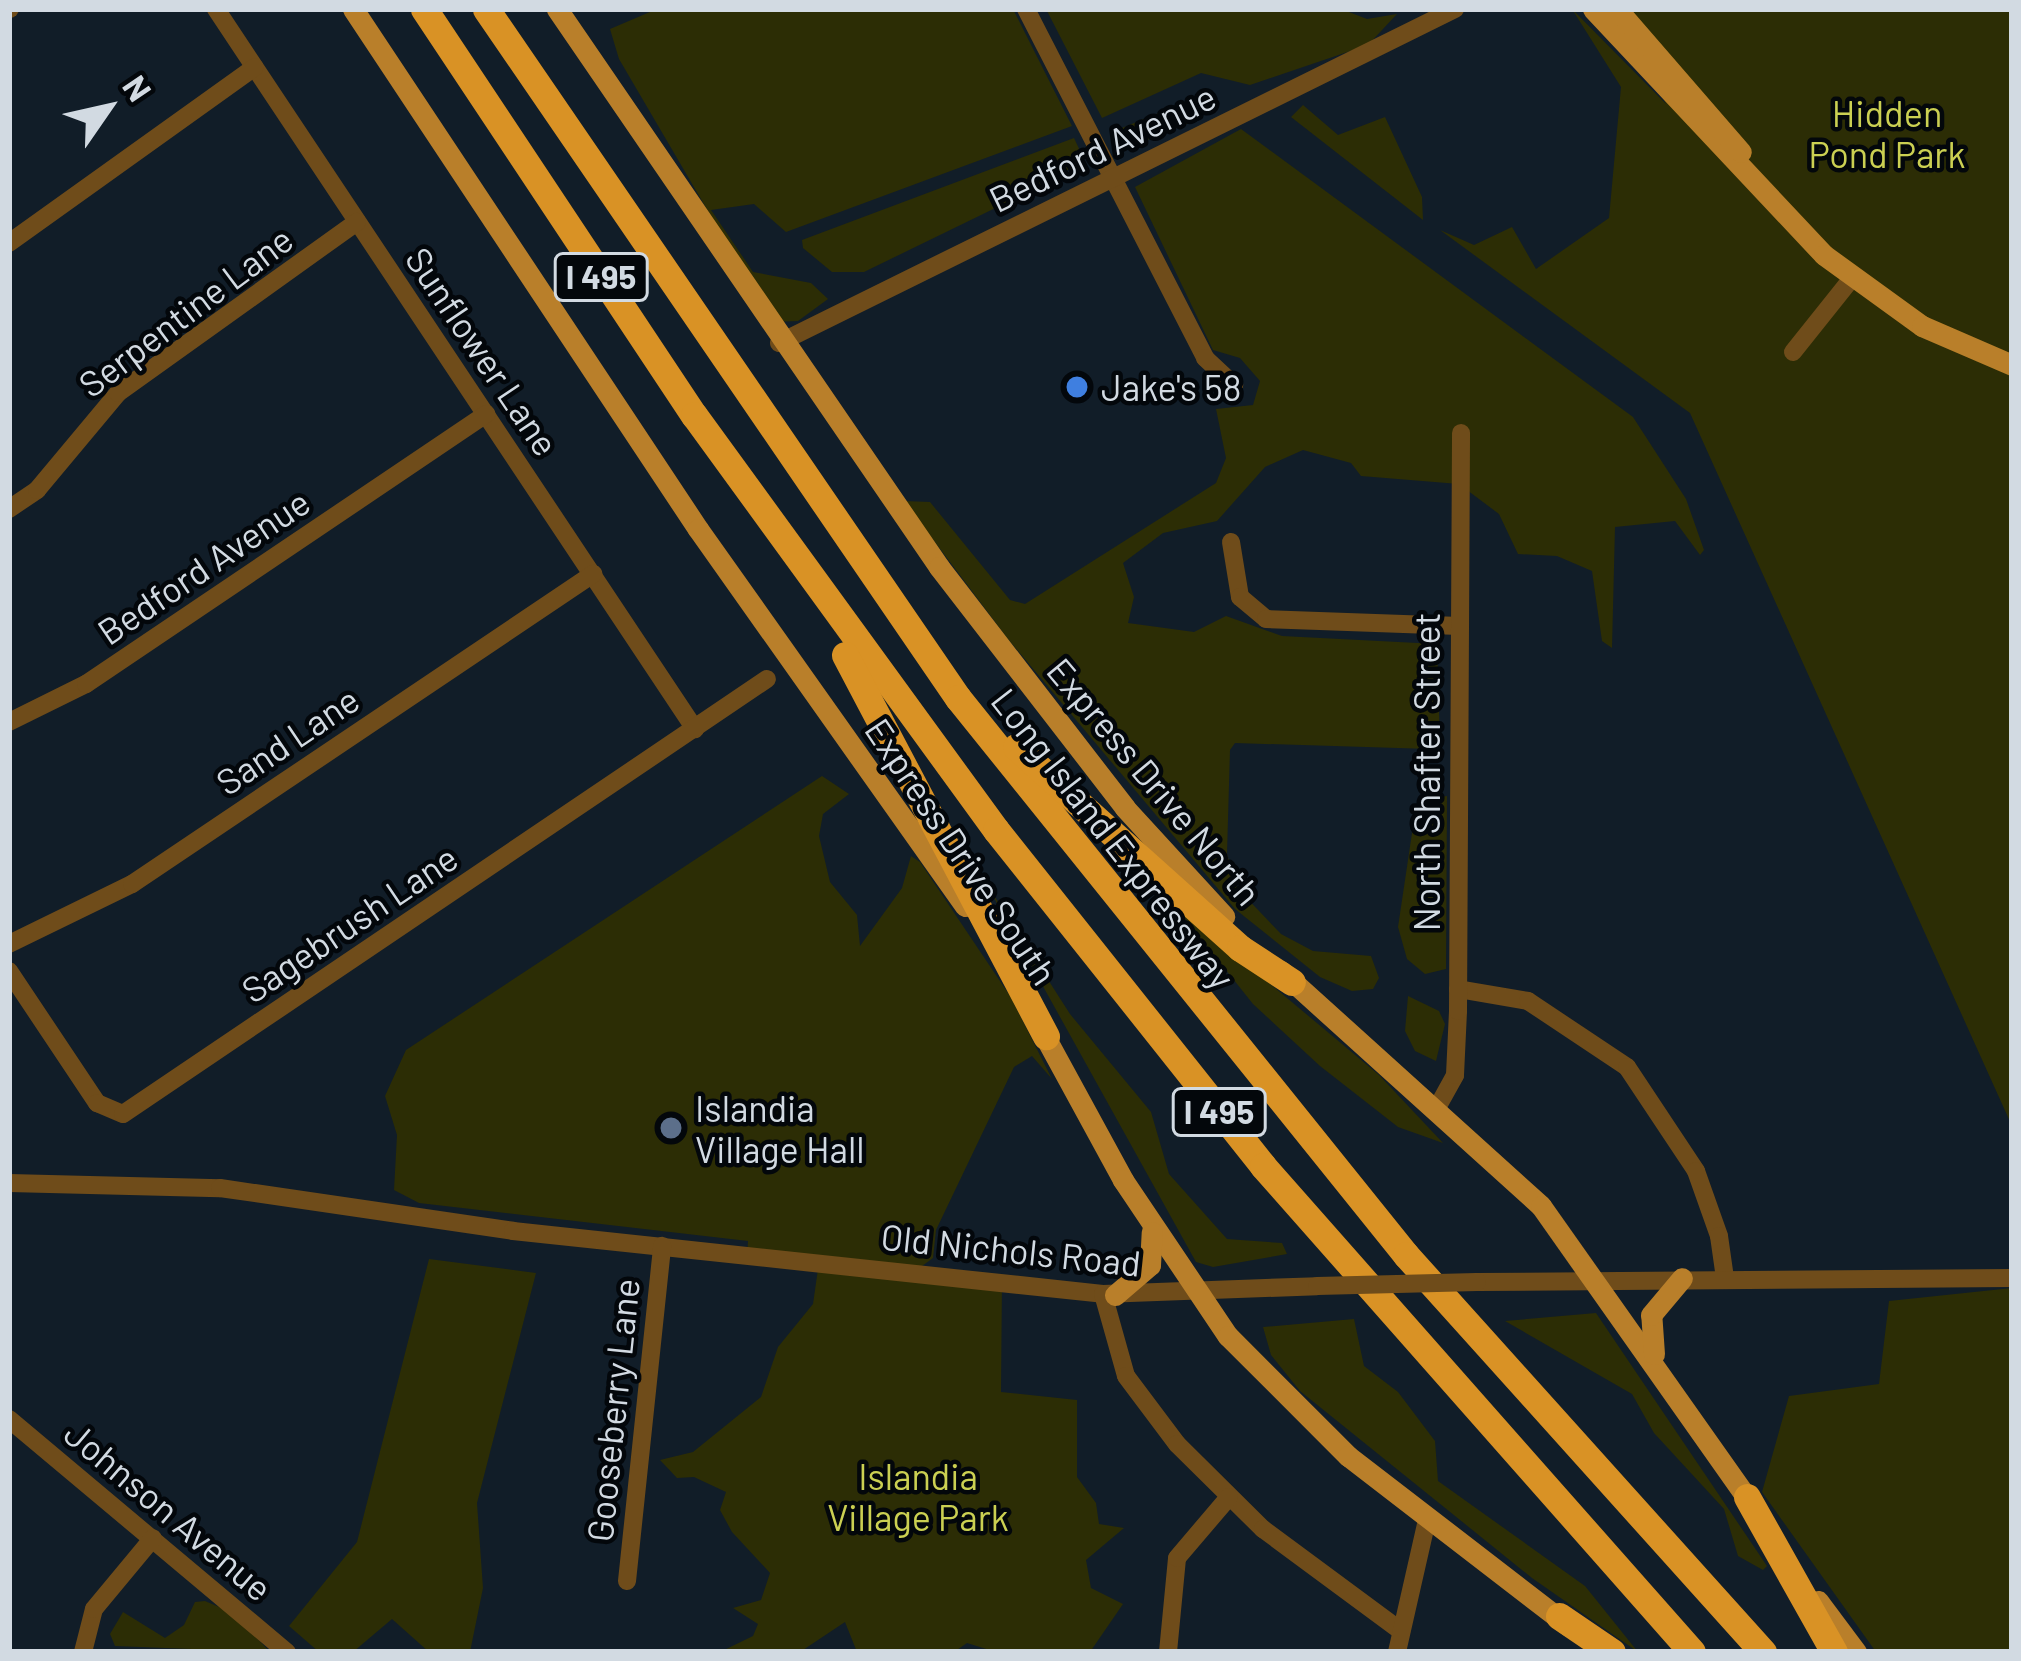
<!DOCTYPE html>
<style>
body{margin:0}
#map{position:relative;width:2021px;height:1661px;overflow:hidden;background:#111d28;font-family:Barlow,sans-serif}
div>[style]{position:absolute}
.green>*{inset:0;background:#2c2d05}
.minor>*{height:18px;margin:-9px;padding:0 9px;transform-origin:9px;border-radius:9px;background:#6f4c1a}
.major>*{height:21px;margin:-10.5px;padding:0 10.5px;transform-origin:10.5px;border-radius:10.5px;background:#b97f2a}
.highway>*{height:27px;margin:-13.5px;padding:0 13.5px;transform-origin:13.5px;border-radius:13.5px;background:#d99225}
.minor-bridge>*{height:18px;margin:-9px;padding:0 9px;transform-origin:9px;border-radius:9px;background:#6f4c1a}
.dots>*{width:33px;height:33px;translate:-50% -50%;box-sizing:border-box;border:6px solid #03070b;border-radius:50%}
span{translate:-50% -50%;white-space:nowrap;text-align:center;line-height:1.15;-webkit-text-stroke:9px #03070b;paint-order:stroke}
.shield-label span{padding:3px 9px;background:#03070b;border:3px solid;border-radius:9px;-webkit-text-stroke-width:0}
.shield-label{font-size:33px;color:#d2dae2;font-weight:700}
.park-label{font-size:36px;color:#cbd052}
.street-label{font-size:36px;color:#d2dae2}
.poi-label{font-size:36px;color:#d2dae2}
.left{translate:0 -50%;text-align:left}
.frame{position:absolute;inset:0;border:12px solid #d2dae2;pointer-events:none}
.north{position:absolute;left:48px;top:48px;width:120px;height:120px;-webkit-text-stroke:9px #03070b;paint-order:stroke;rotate:56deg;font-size:33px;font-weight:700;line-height:48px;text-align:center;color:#d2dae2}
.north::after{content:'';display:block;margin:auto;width:42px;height:54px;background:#d2dae2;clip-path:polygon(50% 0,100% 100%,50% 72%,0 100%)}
</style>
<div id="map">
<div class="green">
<i style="clip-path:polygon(657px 9px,1013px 9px,1072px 126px,786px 232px,754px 204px,711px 210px,753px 272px,811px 283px,828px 299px,798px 321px,773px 322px,619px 59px,610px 29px)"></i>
<i style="clip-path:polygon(1046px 9px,1341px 9px,1367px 19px,1397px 14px,1368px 45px,1250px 85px,1201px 73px,1102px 118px)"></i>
<i style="clip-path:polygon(1572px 9px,1666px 104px,1617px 9px,2012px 9px,2012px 1126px,1690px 413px,1440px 230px,1474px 245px,1512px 227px,1536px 269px,1609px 218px,1621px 87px)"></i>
<i style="clip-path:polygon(1198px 97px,1205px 110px,1194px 121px,1137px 144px,1125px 145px,1112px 132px)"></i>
<i style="clip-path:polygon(1303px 105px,1338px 135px,1385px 117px,1422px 197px,1423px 220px,1291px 117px)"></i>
<i style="clip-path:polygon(1241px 129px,1633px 417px,1686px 499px,1704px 550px,1700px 555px,1675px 521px,1615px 527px,1612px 648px,1602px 641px,1592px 571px,1557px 556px,1518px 554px,1499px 514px,1459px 484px,1361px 476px,1351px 463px,1303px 450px,1265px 467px,1217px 521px,1163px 533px,1123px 563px,1134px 597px,1128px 623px,1194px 632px,1226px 616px,1282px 636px,1437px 644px,1440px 743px,1430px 749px,1235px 743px,1230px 750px,1227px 854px,1237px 888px,1281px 934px,1313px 951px,1371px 956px,1379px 978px,1373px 989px,1352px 991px,1320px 977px,1235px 909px,1008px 639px,904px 501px,930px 502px,1010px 600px,1025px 604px,1216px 483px,1226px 458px,1216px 409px,1253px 405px,1260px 381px,1240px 358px,1213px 350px,1135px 187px)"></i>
<i style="clip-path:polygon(1074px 138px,1082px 155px,1063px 175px,864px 272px,832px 272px,803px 248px,802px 240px)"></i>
<i style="clip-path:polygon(822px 776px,849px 794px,823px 814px,819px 836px,830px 882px,857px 915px,860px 946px,902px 888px,911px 856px,920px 862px,1010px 996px,1052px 1079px,1032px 1056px,1014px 1067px,936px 1230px,933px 1258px,918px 1269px,1002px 1279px,1001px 1392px,1077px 1400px,1077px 1477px,1096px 1503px,1099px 1524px,1124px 1528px,1086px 1560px,1091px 1588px,1123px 1604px,1090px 1652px,996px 1652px,967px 1643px,954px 1652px,857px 1652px,845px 1622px,800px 1652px,720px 1652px,753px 1636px,758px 1624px,733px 1608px,761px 1600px,770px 1573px,732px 1532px,720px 1510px,726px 1492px,694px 1477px,677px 1478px,660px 1460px,693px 1452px,761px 1397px,778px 1347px,813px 1304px,819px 1262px,747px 1255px,748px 1241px,419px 1203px,394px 1190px,397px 1135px,385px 1096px,406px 1050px)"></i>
<i style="clip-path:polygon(1447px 796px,1446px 969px,1425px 974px,1407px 959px,1398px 927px,1415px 813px,1427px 799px)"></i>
<i style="clip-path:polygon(984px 880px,1070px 1014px,1151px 1112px,1169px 1174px,1227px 1239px,1282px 1243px,1287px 1254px,1213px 1267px,1196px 1262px)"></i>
<i style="clip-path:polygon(1170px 900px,1379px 1075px,1443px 1143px,1398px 1127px,1320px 1066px,1253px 1004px)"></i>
<i style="clip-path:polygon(1408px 996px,1439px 1011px,1445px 1024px,1436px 1061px,1415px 1051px,1405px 1031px)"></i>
<i style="clip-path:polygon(429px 1259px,536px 1273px,477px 1503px,483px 1588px,470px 1652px,429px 1652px,392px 1619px,353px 1652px,319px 1652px,289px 1626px,357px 1542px)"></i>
<i style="clip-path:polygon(2012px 1288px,2012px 1652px,1876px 1652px,1762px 1492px,1789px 1396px,1879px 1384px,1889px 1301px)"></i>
<i style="clip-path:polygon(1596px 1313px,1767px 1566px,1763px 1570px,1738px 1556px,1724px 1509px,1654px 1433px,1632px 1394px,1505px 1321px)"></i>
<i style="clip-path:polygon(1354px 1319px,1364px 1366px,1398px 1392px,1435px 1441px,1438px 1481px,1585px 1586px,1638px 1652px,1532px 1578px,1300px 1391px,1271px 1355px,1263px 1327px)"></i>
<i style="clip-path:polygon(205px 1601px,233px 1613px,270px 1652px,115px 1646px,110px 1634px,123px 1612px,165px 1638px,184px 1625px,195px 1602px)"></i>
</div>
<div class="minor">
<i style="left:9px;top:9px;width:1px"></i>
<i style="left:216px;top:9px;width:865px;rotate:56.37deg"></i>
<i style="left:1026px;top:9px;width:392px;rotate:62.8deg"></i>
<i style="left:1205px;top:358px;width:40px;rotate:43deg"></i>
<i style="left:9px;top:243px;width:302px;rotate:-35.6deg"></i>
<i style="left:779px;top:343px;width:754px;rotate:-26.29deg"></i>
<i style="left:1793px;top:352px;width:95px;rotate:-51.4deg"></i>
<i style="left:9px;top:509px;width:34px;rotate:-34deg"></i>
<i style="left:37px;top:490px;width:126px;rotate:-50.1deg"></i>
<i style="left:118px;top:393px;width:294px;rotate:-35.6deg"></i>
<i style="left:1231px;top:542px;width:56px;rotate:80.7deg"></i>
<i style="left:1240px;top:597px;width:34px;rotate:40deg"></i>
<i style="left:1266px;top:619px;width:194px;rotate:2.1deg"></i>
<i style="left:9px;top:722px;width:86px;rotate:-26.3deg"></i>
<i style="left:86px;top:684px;width:483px;rotate:-34deg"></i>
<i style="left:9px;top:944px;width:137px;rotate:-26deg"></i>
<i style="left:132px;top:884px;width:556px;rotate:-33.92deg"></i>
<i style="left:9px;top:971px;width:159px;rotate:56.3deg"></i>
<i style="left:97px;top:1103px;width:28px;rotate:23deg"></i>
<i style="left:123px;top:1114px;width:777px;rotate:-34.04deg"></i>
<i style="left:1458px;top:989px;width:71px;rotate:9.7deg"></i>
<i style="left:1528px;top:1001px;width:119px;rotate:33.7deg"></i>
<i style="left:1627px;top:1067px;width:125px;rotate:56.4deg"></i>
<i style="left:1696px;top:1171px;width:69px;rotate:70.5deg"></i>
<i style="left:1719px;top:1236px;width:42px;rotate:81.9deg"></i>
<i style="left:1438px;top:1106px;width:35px;rotate:-61deg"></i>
<i style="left:1455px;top:1075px;width:64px;rotate:-87.3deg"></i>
<i style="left:1458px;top:1011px;width:578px;rotate:-89.7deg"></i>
<i style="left:9px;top:1183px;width:211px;rotate:1.4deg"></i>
<i style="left:220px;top:1188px;width:296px;rotate:8.3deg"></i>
<i style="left:513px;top:1231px;width:593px;rotate:6.09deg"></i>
<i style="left:1103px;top:1294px;width:214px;rotate:-2.1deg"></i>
<i style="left:1477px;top:1282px;width:535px;rotate:-0.43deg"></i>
<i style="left:1103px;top:1294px;width:85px;rotate:74.3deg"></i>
<i style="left:1126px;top:1376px;width:85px;rotate:53.1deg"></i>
<i style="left:1177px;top:1444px;width:121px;rotate:44.7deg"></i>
<i style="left:1263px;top:1529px;width:172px;rotate:36.5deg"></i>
<i style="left:9px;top:1419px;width:363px;rotate:40deg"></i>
<i style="left:627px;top:1581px;width:337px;rotate:-84deg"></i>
<i style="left:83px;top:1652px;width:44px;rotate:-75.7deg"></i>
<i style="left:94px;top:1609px;width:92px;rotate:-50.3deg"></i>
<i style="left:1168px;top:1652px;width:94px;rotate:-84.5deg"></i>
<i style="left:1177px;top:1558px;width:80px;rotate:-49.6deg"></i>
<i style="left:1397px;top:1652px;width:135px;rotate:-77.2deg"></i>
</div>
<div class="major">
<i style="left:353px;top:9px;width:624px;rotate:56.44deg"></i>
<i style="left:698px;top:529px;width:462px;rotate:54.7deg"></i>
<i style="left:557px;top:9px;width:676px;rotate:55.6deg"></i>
<i style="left:939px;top:567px;width:304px;rotate:52.3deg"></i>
<i style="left:1125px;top:808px;width:147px;rotate:47.5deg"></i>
<i style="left:1593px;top:9px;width:337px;rotate:46.8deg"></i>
<i style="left:1824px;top:255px;width:121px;rotate:35.9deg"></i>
<i style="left:1922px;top:326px;width:98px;rotate:23.4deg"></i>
<i style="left:1617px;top:9px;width:189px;rotate:49.1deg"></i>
<i style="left:1281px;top:971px;width:350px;rotate:42.1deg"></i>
<i style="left:1541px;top:1206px;width:367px;rotate:54.8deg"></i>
<i style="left:1038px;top:1024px;width:178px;rotate:61.4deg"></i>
<i style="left:1123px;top:1180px;width:188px;rotate:56.1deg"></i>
<i style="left:1228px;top:1336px;width:170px;rotate:45deg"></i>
<i style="left:1348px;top:1456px;width:279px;rotate:37.6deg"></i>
<i style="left:1115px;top:1295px;width:46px;rotate:-40.6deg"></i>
<i style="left:1150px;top:1265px;width:33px;rotate:-87deg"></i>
<i style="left:1654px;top:1354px;width:39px;rotate:-94deg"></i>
<i style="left:1651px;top:1315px;width:48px;rotate:-50deg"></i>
<i style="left:1818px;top:1601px;width:64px;rotate:53.3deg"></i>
</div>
<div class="highway">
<i style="left:424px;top:9px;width:488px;rotate:56.4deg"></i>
<i style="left:694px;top:415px;width:513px;rotate:53.96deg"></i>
<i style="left:996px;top:830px;width:429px;rotate:51.5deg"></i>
<i style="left:1263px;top:1166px;width:648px;rotate:48.56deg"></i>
<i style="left:486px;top:9px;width:835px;rotate:55.59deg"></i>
<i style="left:958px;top:698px;width:715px;rotate:51.19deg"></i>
<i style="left:1406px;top:1255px;width:534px;rotate:48.04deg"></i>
<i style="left:845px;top:655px;width:431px;rotate:62.2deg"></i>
<i style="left:1016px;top:747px;width:301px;rotate:41.9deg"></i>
<i style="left:1240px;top:948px;width:62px;rotate:33.2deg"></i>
<i style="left:1747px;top:1497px;width:178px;rotate:60.7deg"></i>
<i style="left:1559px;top:1616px;width:64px;rotate:34.2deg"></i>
</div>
<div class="minor-bridge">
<i style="left:1317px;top:1286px;width:160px;rotate:-1.4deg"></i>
</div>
<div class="dots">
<i style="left:1077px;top:387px;background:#3f7fe0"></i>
<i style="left:671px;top:1128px;background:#5c6f8a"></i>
</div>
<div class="shield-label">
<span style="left:601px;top:277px">I 495</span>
<span style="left:1219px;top:1112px">I 495</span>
</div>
<div class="park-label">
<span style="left:1887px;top:133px">Hidden<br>Pond Park</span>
<span style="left:918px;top:1496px">Islandia<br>Village Park</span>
</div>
<div class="street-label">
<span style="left:1102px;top:147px;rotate:-26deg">Bedford Avenue</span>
<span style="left:185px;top:311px;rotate:-37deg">Serpentine Lane</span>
<span style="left:483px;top:351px;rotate:56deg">Sunflower Lane</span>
<span style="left:203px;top:566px;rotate:-34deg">Bedford Avenue</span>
<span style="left:287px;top:740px;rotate:-34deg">Sand Lane</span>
<span style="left:1426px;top:772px;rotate:-90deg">North Shafter Street</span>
<span style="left:1155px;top:781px;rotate:50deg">Express Drive North</span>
<span style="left:1114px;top:838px;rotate:52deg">Long Island Expressway</span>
<span style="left:962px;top:851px;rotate:56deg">Express Drive South</span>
<span style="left:349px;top:923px;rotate:-34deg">Sagebrush Lane</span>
<span style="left:1011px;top:1249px;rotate:6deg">Old Nichols Road</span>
<span style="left:612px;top:1410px;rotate:-84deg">Gooseberry Lane</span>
<span style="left:169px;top:1510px;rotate:40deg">Johnson Avenue</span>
</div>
<div class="poi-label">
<span class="left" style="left:1101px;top:387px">Jake's 58</span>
<span class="left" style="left:695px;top:1128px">Islandia<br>Village Hall</span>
</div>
<div class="frame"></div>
<div class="north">N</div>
</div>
